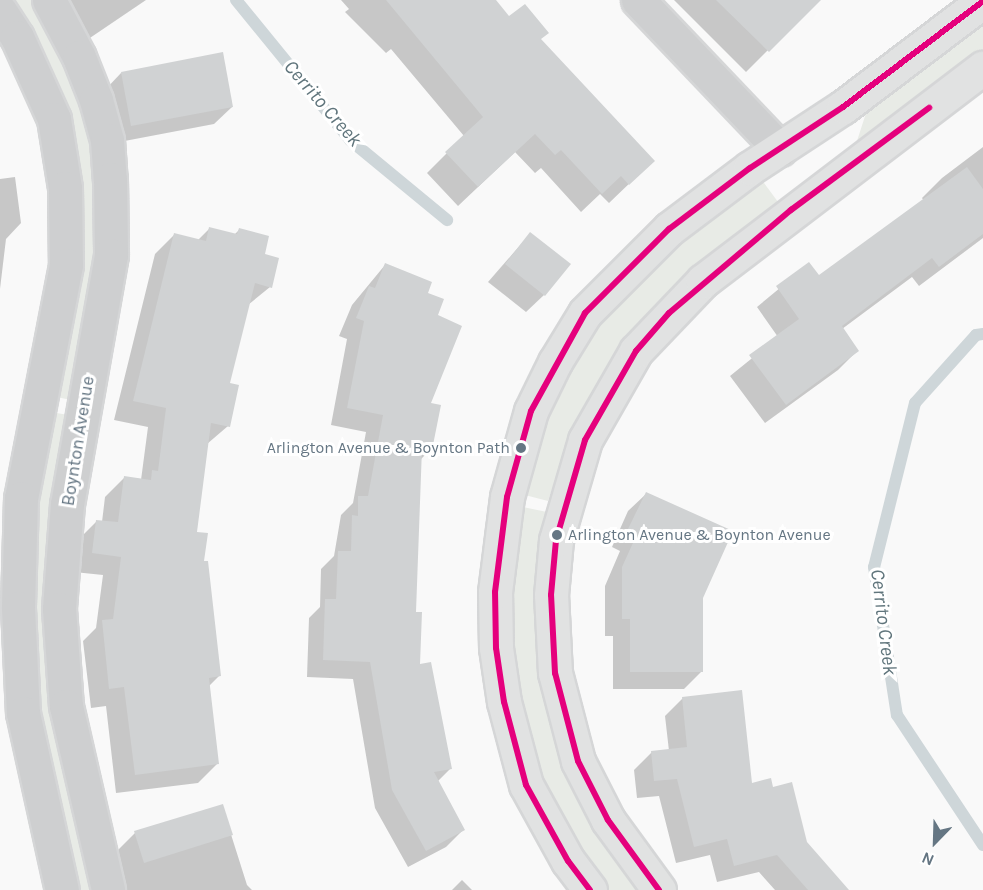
<!DOCTYPE html>
<style>
body{margin:0}
#map{position:relative;width:983px;height:890px;overflow:hidden;background:#f9f9f9;font-family:Karla,sans-serif}
div>[style]{position:absolute}
.green>*{inset:0;background:#e8ebe6}
.shadow>*{inset:0;background:#0003}
.stream>*{height:12px;margin:-6px;padding:0 6px;transform-origin:6px;border-radius:6px;background:#ced6d9}
.building>*{inset:0;background:#d0d2d3}
.roads{filter:drop-shadow(2px 0 #d5d6d7) drop-shadow(-2px 0 #d5d6d7) drop-shadow(0 2px #d5d6d7) drop-shadow(0 -2px #d5d6d7)}
.minor>*{height:33px;margin:-16.5px;padding:0 16.5px;transform-origin:16.5px;border-radius:16.5px;background:#cecfd0}
.major>*{height:33px;margin:-16.5px;padding:0 16.5px;transform-origin:16.5px;border-radius:16.5px;background:#e1e2e2}
.bus-1>*{height:6px;margin:-3px;padding:0 3px;transform-origin:3px;border-radius:3px;background:#e5007d}
.dots>*{width:16px;height:16px;translate:-50% -50%;box-sizing:border-box;border:3px solid #fff;border-radius:50%}
span{translate:-50% -50%;white-space:nowrap;text-align:center;line-height:1.15;-webkit-text-stroke:6px #fff;paint-order:stroke}
.bus-label{font-size:16px;color:#657683}
.right{translate:-100% -50%;text-align:right}
.left{translate:0 -50%;text-align:left}
.street-label{font-size:18px;color:#657683}
.water-label{font-size:20px;color:#60757c;font-style:italic}
.north{position:absolute;left:905px;top:812px;width:60px;height:60px;-webkit-text-stroke:4px #fff;paint-order:stroke;rotate:203deg;font-size:16px;font-weight:700;line-height:24px;text-align:center;color:#657683}
.north::after{content:'';display:block;margin:auto;width:21px;height:27px;background:#657683;clip-path:polygon(50% 0,100% 100%,50% 72%,0 100%)}
</style>
<div id="map">
<div class="green">
<i style="clip-path:polygon(15px 0,36px 0,47px 17px,96px 145px,99px 257px,71px 400px,52px 396px,81px 232px,80px 172px,68px 115px,51px 66px)"></i>
<i style="clip-path:polygon(983px 25px,983px 52px,848px 150px,857px 141px,866px 113px)"></i>
<i style="clip-path:polygon(761px 179px,781px 206px,563px 457px,548px 501px,521px 494px,562px 383px,586px 340px,653px 262px)"></i>
<i style="clip-path:polygon(50px 412px,69px 415px,57px 717px,97px 890px,76px 890px,52px 804px,34px 675px,33px 540px)"></i>
<i style="clip-path:polygon(518px 506px,547px 512px,540px 631px,646px 890px,609px 890px,596px 874px,541px 775px,521px 716px,513px 676px,508px 555px)"></i>
</div>
<div class="shadow">
<i style="clip-path:polygon(55px 0,146px 0,81px 44px)"></i>
<i style="clip-path:polygon(341px 0,494px 0,509px 19px,540px 40px,633px 180px,609px 203px,600px 194px,581px 212px,541px 168px,535px 173px,515px 152px,458px 206px,427px 173px,464px 136px,391px 49px,386px 53px,345px 12px,349px 9px)"></i>
<i style="clip-path:polygon(674px 0,798px 0,808px 10px,746px 72px)"></i>
<i style="clip-path:polygon(121px 73px,232px 107px,214px 124px,114px 143px,104px 91px)"></i>
<i style="clip-path:polygon(983px 147px,983px 238px,919px 286px,912px 277px,842px 329px,857px 351px,838px 370px,765px 423px,730px 376px,778px 337px,757px 307px,809px 264px,818px 277px,924px 201px,922px 198px,942px 178px)"></i>
<i style="clip-path:polygon(15px 177px,21px 223px,6px 239px,0 289px,0 179px)"></i>
<i style="clip-path:polygon(209px 229px,234px 235px,239px 230px,263px 255px,270px 287px,248px 305px,228px 384px,228px 426px,207px 444px,196px 533px,219px 676px,208px 687px,217px 764px,198px 783px,116px 793px,106px 706px,91px 708px,83px 641px,96px 628px,103px 575px,74px 572px,78px 540px,97px 521px,102px 522px,105px 497px,124px 478px,141px 480px,148px 427px,114px 420px,155px 254px,174px 235px,198px 240px)"></i>
<i style="clip-path:polygon(530px 234px,544px 295px,526px 312px,488px 282px)"></i>
<i style="clip-path:polygon(385px 265px,426px 293px,436px 316px,429px 404px,430px 450px,420px 460px,415px 613px,418px 666px,450px 769px,437px 782px,463px 830px,446px 847px,408px 867px,375px 808px,353px 679px,307px 677px,309px 618px,320px 607px,321px 569px,334px 556px,341px 515px,353px 503px,366px 432px,331px 425px,347px 339px,339px 336px,352px 305px)"></i>
<i style="clip-path:polygon(646px 494px,702px 671px,684px 689px,613px 689px,613px 636px,605px 636px,605px 586px,620px 551px,612px 547px,628px 511px)"></i>
<i style="clip-path:polygon(683px 698px,751px 785px,772px 789px,805px 843px,847px 890px,775px 890px,759px 872px,717px 882px,710px 855px,676px 863px,659px 796px,637px 798px,634px 770px,652px 752px,669px 751px,665px 716px)"></i>
<i style="clip-path:polygon(222px 806px,247px 885px,252px 890px,126px 890px,115px 853px,135px 833px)"></i>
<i style="clip-path:polygon(462px 880px,472px 890px,452px 890px)"></i>
</div>
<div class="stream">
<i style="left:236px;top:0;width:181px;rotate:50.8deg"></i>
<i style="left:350px;top:140px;width:126px;rotate:39.5deg"></i>
<i style="left:983px;top:334px;width:7px;rotate:172deg"></i>
<i style="left:976px;top:335px;width:91px;rotate:131.9deg"></i>
<i style="left:915px;top:403px;width:169px;rotate:104deg"></i>
<i style="left:874px;top:567px;width:150px;rotate:81.2deg"></i>
<i style="left:897px;top:715px;width:156px;rotate:56.5deg"></i>
</div>
<div class="building">
<i style="clip-path:polygon(386px 0,496px 0,509px 16px,525px 4px,549px 33px,541px 39px,655px 161px,629px 185px,621px 176px,602px 194px,561px 150px,555px 155px,535px 134px,478px 187px,445px 152px,483px 117px)"></i>
<i style="clip-path:polygon(716px 0,821px 0,769px 52px)"></i>
<i style="clip-path:polygon(223px 52px,233px 107px,131px 126px,121px 72px)"></i>
<i style="clip-path:polygon(967px 167px,983px 189px,983px 234px,939px 267px,932px 258px,842px 326px,859px 351px,786px 405px,749px 355px,799px 319px,776px 286px,809px 262px,819px 275px)"></i>
<i style="clip-path:polygon(209px 227px,237px 234px,239px 228px,269px 236px,265px 254px,279px 258px,272px 288px,255px 283px,230px 383px,239px 385px,230px 427px,211px 423px,197px 532px,208px 533px,204px 561px,208px 561px,221px 676px,209px 678px,219px 764px,135px 775px,124px 687px,109px 689px,102px 620px,113px 619px,121px 557px,92px 553px,96px 520px,118px 522px,124px 476px,151px 480px,152px 470px,158px 471px,166px 408px,133px 401px,174px 233px,206px 241px)"></i>
<i style="clip-path:polygon(530px 232px,571px 264px,545px 296px,505px 264px)"></i>
<i style="clip-path:polygon(385px 263px,432px 282px,428px 293px,444px 299px,438px 315px,462px 326px,431px 403px,441px 405px,432px 450px,422px 448px,416px 612px,422px 612px,420px 664px,431px 662px,452px 769px,434px 772px,465px 830px,426px 851px,392px 790px,370px 662px,323px 660px,325px 599px,336px 599px,338px 551px,351px 551px,352px 515px,358px 516px,358px 496px,368px 496px,383px 415px,347px 408px,364px 321px,356px 318px,369px 286px,375px 288px)"></i>
<i style="clip-path:polygon(646px 492px,733px 531px,703px 598px,703px 672px,630px 672px,630px 619px,622px 619px,622px 567px,637px 534px,628px 529px)"></i>
<i style="clip-path:polygon(742px 690px,752px 783px,771px 778px,773px 787px,792px 782px,807px 842px,849px 890px,808px 890px,777px 855px,734px 866px,727px 839px,694px 847px,677px 779px,654px 781px,651px 751px,687px 747px,682px 697px)"></i>
<i style="clip-path:polygon(223px 804px,233px 835px,144px 863px,134px 831px)"></i>
</div>
<div class="roads">
<div class="minor">
<i style="left:49px;top:0;width:64px;rotate:62.2deg"></i>
<i style="left:79px;top:57px;width:46px;rotate:68.4deg"></i>
<i style="left:96px;top:100px;width:41px;rotate:74.6deg"></i>
<i style="left:107px;top:140px;width:39px;rotate:86deg"></i>
<i style="left:110px;top:179px;width:76px;rotate:89.2deg"></i>
<i style="left:111px;top:255px;width:253px;rotate:100deg"></i>
<i style="left:67px;top:504px;width:105px;rotate:94.4deg"></i>
<i style="left:59px;top:609px;width:97px;rotate:85.9deg"></i>
<i style="left:66px;top:706px;width:189px;rotate:77.1deg"></i>
<i style="left:638px;top:0;width:206px;rotate:46.4deg"></i>
<i style="left:0;top:11px;width:31px;rotate:57deg"></i>
<i style="left:17px;top:37px;width:90px;rotate:65.7deg"></i>
<i style="left:54px;top:119px;width:70px;rotate:80.9deg"></i>
<i style="left:65px;top:188px;width:77px;rotate:89.3deg"></i>
<i style="left:66px;top:265px;width:237px;rotate:100.9deg"></i>
<i style="left:21px;top:498px;width:110px;rotate:91.6deg"></i>
<i style="left:18px;top:608px;width:105px;rotate:87.3deg"></i>
<i style="left:23px;top:713px;width:181px;rotate:77.6deg"></i>
</div>
<div class="major">
<i style="left:590px;top:890px;width:36px;rotate:-127deg"></i>
<i style="left:568px;top:861px;width:87px;rotate:-118.9deg"></i>
<i style="left:526px;top:785px;width:86px;rotate:-104.8deg"></i>
<i style="left:504px;top:702px;width:55px;rotate:-98.4deg"></i>
<i style="left:496px;top:648px;width:56px;rotate:-91deg"></i>
<i style="left:495px;top:592px;width:96px;rotate:-82.8deg"></i>
<i style="left:507px;top:497px;width:89px;rotate:-74.4deg"></i>
<i style="left:531px;top:411px;width:55px;rotate:-63.9deg"></i>
<i style="left:555px;top:362px;width:57px;rotate:-58.5deg"></i>
<i style="left:585px;top:313px;width:119px;rotate:-45deg"></i>
<i style="left:669px;top:229px;width:101px;rotate:-37deg"></i>
<i style="left:750px;top:168px;width:111px;rotate:-33.3deg"></i>
<i style="left:843px;top:107px;width:176px;rotate:-37.1deg"></i>
<i style="left:659px;top:890px;width:87px;rotate:-126.1deg"></i>
<i style="left:608px;top:820px;width:66px;rotate:-117deg"></i>
<i style="left:578px;top:761px;width:91px;rotate:-104.6deg"></i>
<i style="left:555px;top:673px;width:78px;rotate:-92.9deg"></i>
<i style="left:551px;top:595px;width:55px;rotate:-84.8deg"></i>
<i style="left:556px;top:540px;width:104px;rotate:-73.8deg"></i>
<i style="left:585px;top:440px;width:103px;rotate:-60.2deg"></i>
<i style="left:636px;top:351px;width:97px;rotate:-46.3deg"></i>
<i style="left:703px;top:281px;width:352px;rotate:-37.3deg"></i>
</div>
</div>
<div class="bus-1">
<i style="left:590px;top:890px;width:36px;rotate:-127deg"></i>
<i style="left:568px;top:861px;width:87px;rotate:-118.9deg"></i>
<i style="left:526px;top:785px;width:86px;rotate:-104.8deg"></i>
<i style="left:504px;top:702px;width:55px;rotate:-98.4deg"></i>
<i style="left:496px;top:648px;width:56px;rotate:-91deg"></i>
<i style="left:495px;top:592px;width:96px;rotate:-82.8deg"></i>
<i style="left:507px;top:497px;width:89px;rotate:-74.4deg"></i>
<i style="left:531px;top:411px;width:112px;rotate:-61.1deg"></i>
<i style="left:585px;top:313px;width:119px;rotate:-45deg"></i>
<i style="left:669px;top:229px;width:101px;rotate:-37deg"></i>
<i style="left:750px;top:168px;width:111px;rotate:-33.3deg"></i>
<i style="left:843px;top:107px;width:176px;rotate:-37.1deg"></i>
<i style="left:659px;top:890px;width:87px;rotate:-126.1deg"></i>
<i style="left:608px;top:820px;width:66px;rotate:-117deg"></i>
<i style="left:578px;top:761px;width:91px;rotate:-104.6deg"></i>
<i style="left:555px;top:673px;width:78px;rotate:-92.9deg"></i>
<i style="left:551px;top:595px;width:55px;rotate:-84.8deg"></i>
<i style="left:556px;top:540px;width:104px;rotate:-73.8deg"></i>
<i style="left:585px;top:440px;width:103px;rotate:-60.2deg"></i>
<i style="left:636px;top:351px;width:50px;rotate:-49deg"></i>
<i style="left:669px;top:313px;width:160px;rotate:-40.2deg"></i>
<i style="left:791px;top:210px;width:172px;rotate:-36.5deg"></i>
</div>
<div class="dots">
<i style="left:521px;top:448px;background:#657683"></i>
<i style="left:557px;top:535px;background:#657683"></i>
</div>
<div class="bus-label">
<span class="right" style="left:510px;top:448px">Arlington Avenue &amp; Boynton Path</span>
<span class="left" style="left:568px;top:535px">Arlington Avenue &amp; Boynton Avenue</span>
</div>
<div class="street-label">
<span style="left:78px;top:441px;rotate:-81deg">Boynton Avenue</span>
</div>
<div class="water-label">
<span style="left:323px;top:103px;rotate:49deg">Cerrito Creek</span>
<span style="left:884px;top:622px;rotate:83deg">Cerrito Creek</span>
</div>
<div class="north">N</div>
</div>
